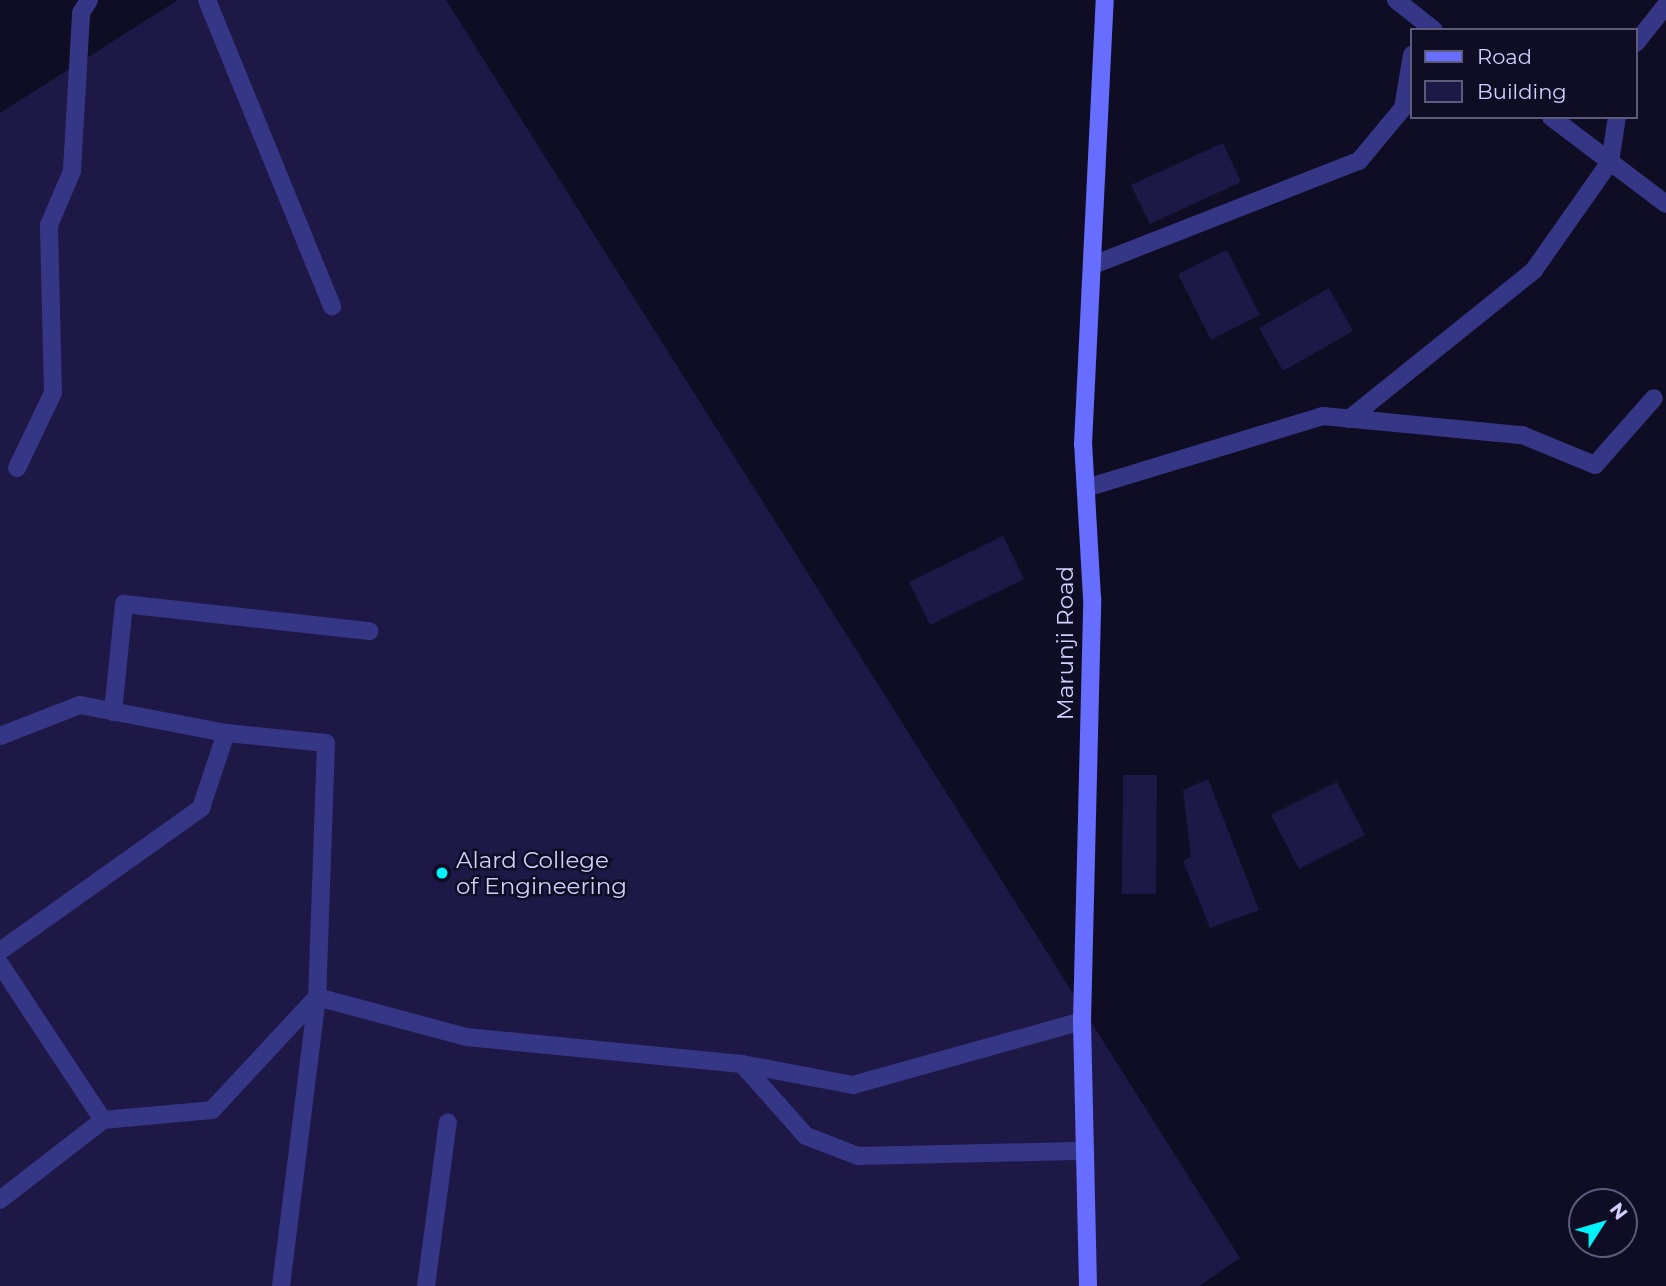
<!DOCTYPE html>
<style>
body{margin:0}
#map{position:relative;width:1666px;height:1286px;overflow:hidden;background:#0f0d24;font-family:Montserrat,sans-serif}
div>[style]{position:absolute}
.building>*{inset:0;background:#1e1846}
.lane>*{height:18px;margin:-9px;padding:0 9px;transform-origin:9px;border-radius:9px;background:#353786}
.street>*{height:18px;margin:-9px;padding:0 9px;transform-origin:9px;border-radius:9px;background:#353786}
.secondary>*{height:18px;margin:-9px;padding:0 9px;transform-origin:9px;border-radius:9px;background:#666dff}
.dots>*{width:19px;height:19px;translate:-50% -50%;box-sizing:border-box;border:4px solid #0f0d24;border-radius:50%}
span{translate:-50% -50%;white-space:nowrap;text-align:center;line-height:1.15;-webkit-text-stroke:5px #0f0d24;paint-order:stroke}
.street-label{font-size:23px;color:#d2cfff}
.poi-label{font-size:23px;color:#d2cfff}
.left{translate:0 -50%;text-align:left}
.legend{position:absolute;left:1410px;top:28px;width:228px;height:91px;box-sizing:border-box;background:#0f0d24;border:2px solid #5d5b7c;margin:0;padding:9px 12px;list-style:none;font-size:21px;color:#d2cfff}
.legend li{display:flex;align-items:center;gap:14px;height:35px}
.legend b{width:35px;border:2px solid #5d5b7c}
.north{position:absolute;left:1568px;top:1188px;width:70px;height:70px;box-sizing:border-box;background:#0f0d24;border:2px solid #5d5b7c;border-radius:50%;rotate:53deg;font-size:19px;font-weight:700;line-height:28px;text-align:center;color:#d2cfff}
.north::after{content:'';display:block;margin:auto;width:24px;height:32px;background:#00f2fa;clip-path:polygon(50% 0,100% 100%,50% 72%,0 100%)}
</style>
<div id="map">
<div class="building">
<i style="clip-path:polygon(178px 0,446px 0,1240px 1258px,1199px 1286px,0 1286px,0 113px)"></i>
<i style="clip-path:polygon(1223px 143px,1241px 182px,1150px 224px,1131px 185px)"></i>
<i style="clip-path:polygon(1227px 250px,1260px 315px,1211px 340px,1178px 274px)"></i>
<i style="clip-path:polygon(1329px 288px,1353px 331px,1283px 371px,1259px 328px)"></i>
<i style="clip-path:polygon(1003px 536px,1024px 579px,930px 625px,909px 582px)"></i>
<i style="clip-path:polygon(1123px 775px,1157px 775px,1156px 894px,1122px 894px)"></i>
<i style="clip-path:polygon(1208px 779px,1259px 910px,1210px 928px,1183px 861px,1191px 857px,1183px 790px)"></i>
<i style="clip-path:polygon(1337px 782px,1365px 835px,1299px 869px,1271px 815px)"></i>
</div>
<div class="lane">
<i style="left:113px;top:712px;width:109px;rotate:-84.2deg"></i>
<i style="left:124px;top:604px;width:247px;rotate:6.3deg"></i>
<i style="left:0;top:736px;width:86px;rotate:-21.2deg"></i>
<i style="left:80px;top:705px;width:149px;rotate:10.9deg"></i>
<i style="left:226px;top:733px;width:100px;rotate:5.7deg"></i>
<i style="left:326px;top:743px;width:254px;rotate:92deg"></i>
<i style="left:317px;top:997px;width:291px;rotate:97.1deg"></i>
<i style="left:0;top:951px;width:247px;rotate:-35.4deg"></i>
<i style="left:201px;top:808px;width:79px;rotate:-71.6deg"></i>
<i style="left:0;top:964px;width:187px;rotate:56.6deg"></i>
<i style="left:317px;top:997px;width:154px;rotate:15deg"></i>
<i style="left:466px;top:1037px;width:277px;rotate:5.6deg"></i>
<i style="left:742px;top:1064px;width:113px;rotate:10.7deg"></i>
<i style="left:853px;top:1085px;width:238px;rotate:-15.6deg"></i>
<i style="left:742px;top:1064px;width:96px;rotate:48.4deg"></i>
<i style="left:806px;top:1136px;width:56px;rotate:21deg"></i>
<i style="left:858px;top:1156px;width:227px;rotate:-1.3deg"></i>
<i style="left:0;top:1200px;width:130px;rotate:-37.8deg"></i>
<i style="left:103px;top:1120px;width:109px;rotate:-5.2deg"></i>
<i style="left:212px;top:1110px;width:154px;rotate:-47.1deg"></i>
<i style="left:426px;top:1286px;width:165px;rotate:-82.4deg"></i>
</div>
<div class="street">
<i style="left:207px;top:0;width:331px;rotate:67.8deg"></i>
<i style="left:1396px;top:0;width:48px;rotate:38.3deg"></i>
<i style="left:1636px;top:43px;width:48px;rotate:-51.7deg"></i>
<i style="left:1551px;top:117px;width:144px;rotate:37.1deg"></i>
<i style="left:1093px;top:265px;width:286px;rotate:-21.4deg"></i>
<i style="left:1359px;top:161px;width:69px;rotate:-50.3deg"></i>
<i style="left:1403px;top:108px;width:54px;rotate:-80.4deg"></i>
<i style="left:1349px;top:419px;width:238px;rotate:-38.8deg"></i>
<i style="left:1534px;top:270px;width:132px;rotate:-54.9deg"></i>
<i style="left:1610px;top:162px;width:46px;rotate:-81.2deg"></i>
<i style="left:17px;top:468px;width:83px;rotate:-64.4deg"></i>
<i style="left:53px;top:393px;width:168px;rotate:-91.4deg"></i>
<i style="left:49px;top:225px;width:59px;rotate:-66.9deg"></i>
<i style="left:72px;top:171px;width:158px;rotate:-86.7deg"></i>
<i style="left:81px;top:13px;width:15px;rotate:-58deg"></i>
<i style="left:1086px;top:488px;width:248px;rotate:-16.9deg"></i>
<i style="left:1323px;top:416px;width:200px;rotate:5.5deg"></i>
<i style="left:1522px;top:435px;width:79px;rotate:22.3deg"></i>
<i style="left:1595px;top:465px;width:89px;rotate:-48.6deg"></i>
</div>
<div class="secondary">
<i style="left:1088px;top:1286px;width:265px;rotate:-91.3deg"></i>
<i style="left:1082px;top:1021px;width:423px;rotate:-88.6deg"></i>
<i style="left:1092px;top:598px;width:154px;rotate:-93.3deg"></i>
<i style="left:1083px;top:444px;width:445px;rotate:-87.2deg"></i>
</div>
<div class="dots">
<i style="left:442px;top:873px;background:#00f2fa"></i>
</div>
<div class="street-label">
<span style="left:1065px;top:643px;rotate:-90deg">Marunji Road</span>
</div>
<div class="poi-label">
<span class="left" style="left:456px;top:873px">Alard College<br>of Engineering</span>
</div>
<ul class="legend">
<li><b style="height:9px;background:#666dff"></b>Road</li>
<li><b style="height:19px;background:#1e1846"></b>Building</li>
</ul>
<div class="north">N</div>
</div>
